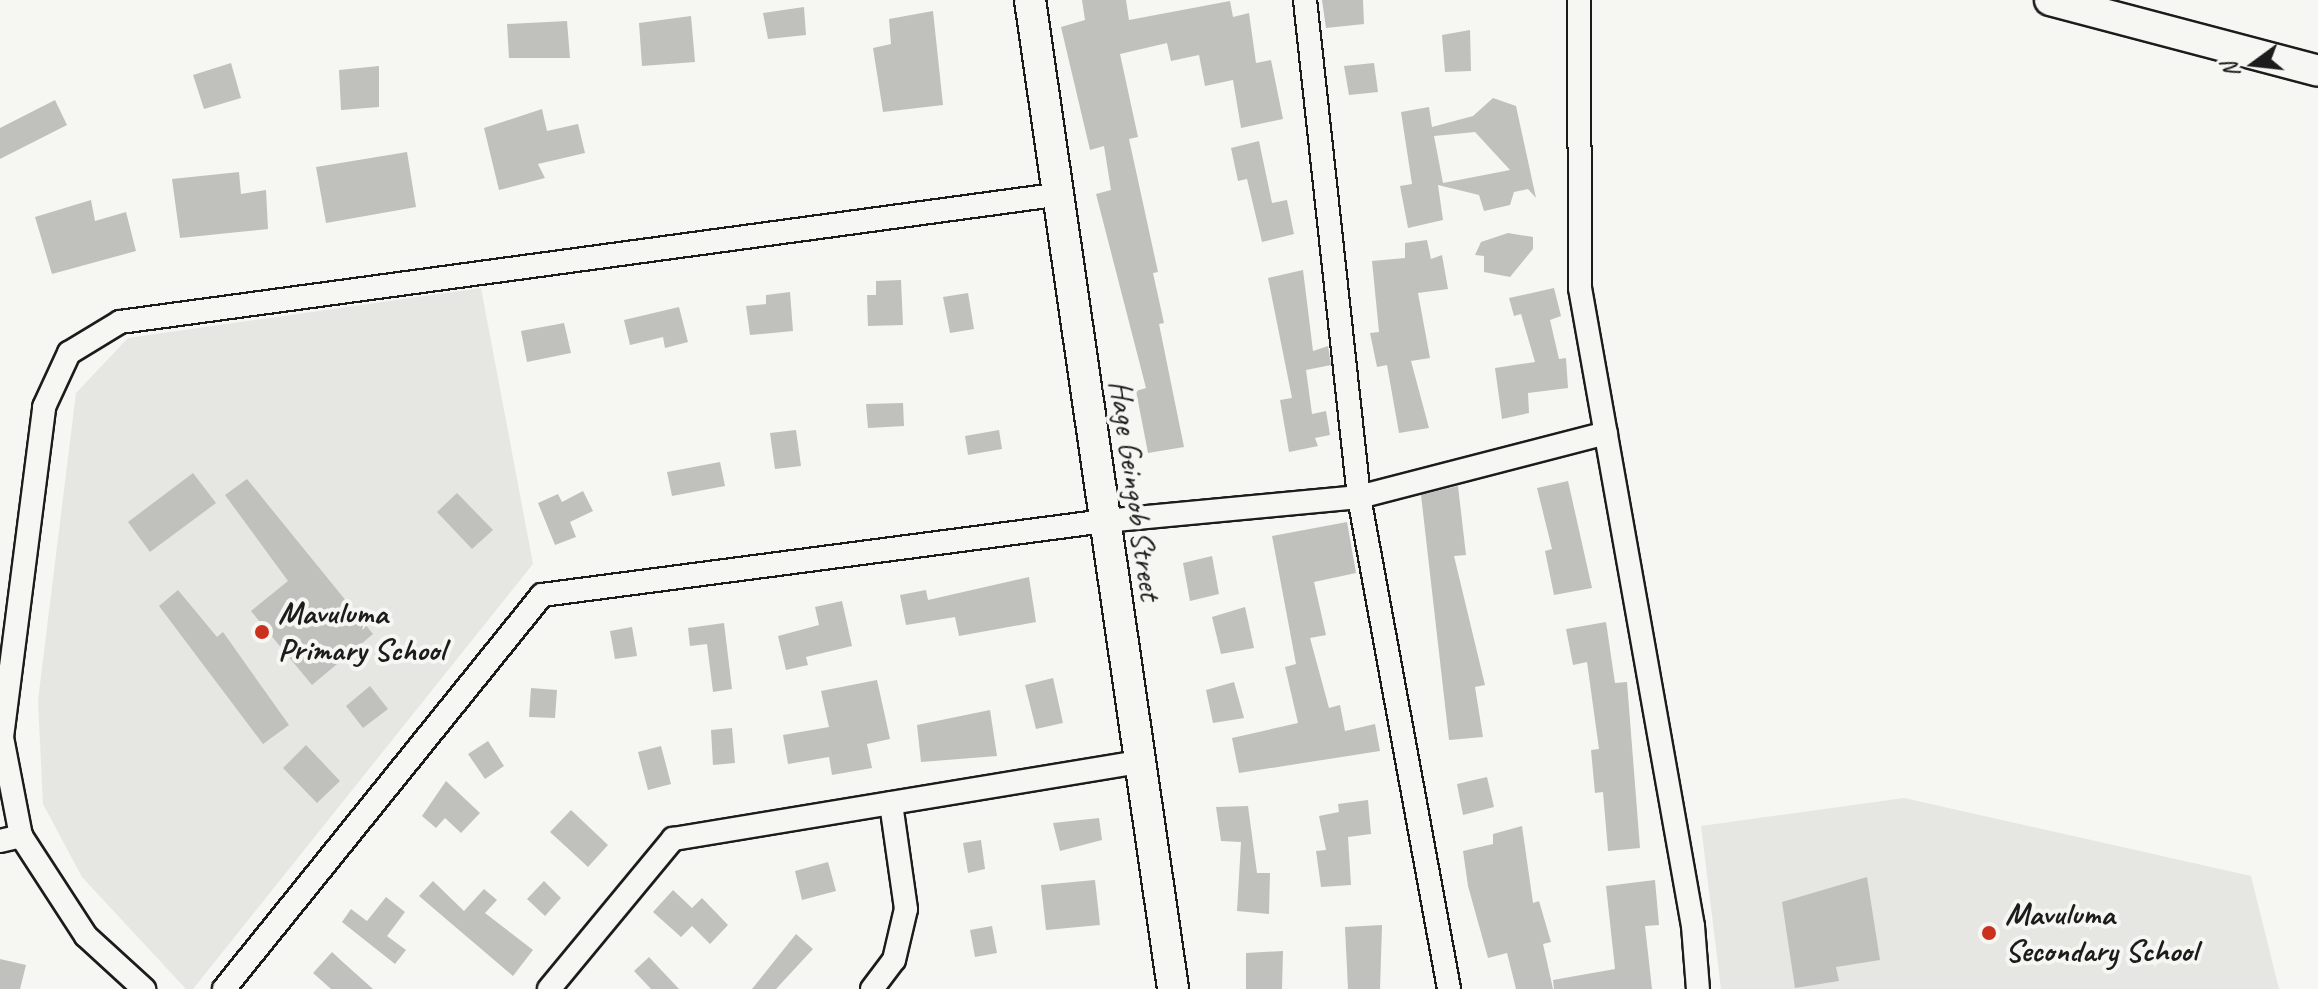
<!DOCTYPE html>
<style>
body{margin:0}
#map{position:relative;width:2318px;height:989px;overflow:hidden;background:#f6f6f2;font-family:Caveat,sans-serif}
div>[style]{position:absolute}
.built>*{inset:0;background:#e6e6e2}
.building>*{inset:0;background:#c0c0bd}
.roads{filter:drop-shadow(2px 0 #1c1c1c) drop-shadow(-2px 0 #1c1c1c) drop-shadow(0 2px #1c1c1c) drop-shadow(0 -2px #1c1c1c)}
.street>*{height:22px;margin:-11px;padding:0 11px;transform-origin:11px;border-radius:11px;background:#f6f6f2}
.secondary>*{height:30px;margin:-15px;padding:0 15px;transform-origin:15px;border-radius:15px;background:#f6f6f2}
.dots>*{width:22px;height:22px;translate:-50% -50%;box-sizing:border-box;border:4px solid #f6f6f2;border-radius:50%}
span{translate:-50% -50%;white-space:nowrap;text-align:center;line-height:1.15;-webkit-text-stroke:8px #f6f6f2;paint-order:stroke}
.street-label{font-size:32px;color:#1c1c1c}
.poi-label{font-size:32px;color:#1c1c1c;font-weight:700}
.left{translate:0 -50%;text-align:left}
.north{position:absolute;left:2214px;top:24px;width:80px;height:80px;-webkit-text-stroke:6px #f6f6f2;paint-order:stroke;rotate:255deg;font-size:22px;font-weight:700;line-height:32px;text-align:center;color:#1c1c1c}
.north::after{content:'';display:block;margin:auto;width:28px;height:36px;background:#1c1c1c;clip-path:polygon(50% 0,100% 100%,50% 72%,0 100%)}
</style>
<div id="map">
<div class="built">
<i style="clip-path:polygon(481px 288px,533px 564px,193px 989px,186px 989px,82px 877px,43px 804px,38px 700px,76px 393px,128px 338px)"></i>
<i style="clip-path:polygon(1904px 798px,2251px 876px,2279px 989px,1721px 989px,1701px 826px)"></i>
</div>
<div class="building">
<i style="clip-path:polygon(1082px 0,1126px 0,1129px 20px,1230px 1px,1233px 17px,1249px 13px,1256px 63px,1271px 60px,1283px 119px,1241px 128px,1233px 80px,1205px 86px,1199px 55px,1171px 61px,1167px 43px,1120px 54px,1138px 137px,1129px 139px,1158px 272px,1153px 273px,1164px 323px,1159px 324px,1184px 447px,1148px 453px,1136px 391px,1146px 388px,1096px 194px,1111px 190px,1104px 146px,1090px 150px,1061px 27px,1085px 20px)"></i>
<i style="clip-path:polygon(1322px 0,1363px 0,1364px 24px,1326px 28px)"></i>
<i style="clip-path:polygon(804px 7px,806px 35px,768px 39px,763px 13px)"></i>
<i style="clip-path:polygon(933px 11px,943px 105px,883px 112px,873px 48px,891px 44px,889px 19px)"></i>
<i style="clip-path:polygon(691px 16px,695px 62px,642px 66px,639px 23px)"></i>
<i style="clip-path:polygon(567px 21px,570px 58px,509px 58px,507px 24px)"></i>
<i style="clip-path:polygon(1470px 30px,1471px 71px,1445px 72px,1442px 35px)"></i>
<i style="clip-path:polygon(231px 63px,241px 98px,204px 109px,193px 75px)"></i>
<i style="clip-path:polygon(1374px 63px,1378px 92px,1349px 95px,1344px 66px)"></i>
<i style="clip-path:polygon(379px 66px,379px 107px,341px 110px,339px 70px)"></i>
<i style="clip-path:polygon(evenodd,1493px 98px,1516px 106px,1536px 198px,1528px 189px,1514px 192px,1510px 205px,1484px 211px,1479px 195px,1438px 185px,1443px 220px,1408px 228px,1400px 186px,1412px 184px,1401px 112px,1429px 107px,1432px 127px,1473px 116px,1493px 98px,1475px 132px,1510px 170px,1443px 183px,1434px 136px,1475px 132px)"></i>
<i style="clip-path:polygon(55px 100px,67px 125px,0 159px,0 128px)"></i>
<i style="clip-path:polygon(542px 109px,547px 131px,578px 124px,585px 153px,538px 164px,545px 178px,499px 190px,484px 128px)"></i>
<i style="clip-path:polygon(1259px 141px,1272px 203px,1287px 200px,1294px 234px,1262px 242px,1247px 179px,1238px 181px,1231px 148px)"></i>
<i style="clip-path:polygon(407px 152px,416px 207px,326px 223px,316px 167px)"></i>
<i style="clip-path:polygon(239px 172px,241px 194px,266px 190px,268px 229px,180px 238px,172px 179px)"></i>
<i style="clip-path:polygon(91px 200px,95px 221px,126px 212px,136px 251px,52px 274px,35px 217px)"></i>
<i style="clip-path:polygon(1508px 233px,1533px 237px,1533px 249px,1510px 277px,1484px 272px,1484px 256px,1475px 255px,1481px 242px)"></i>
<i style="clip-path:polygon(1427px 240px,1431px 259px,1442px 255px,1448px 289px,1418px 293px,1430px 358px,1411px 361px,1429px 428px,1399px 433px,1387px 365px,1377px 367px,1370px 333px,1379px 332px,1372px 261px,1405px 258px,1405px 243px)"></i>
<i style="clip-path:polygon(1303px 270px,1313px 351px,1328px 346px,1331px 365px,1306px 370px,1312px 414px,1326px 411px,1330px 435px,1315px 438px,1318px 446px,1289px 452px,1280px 400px,1292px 398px,1268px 278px)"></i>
<i style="clip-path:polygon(901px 280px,903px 325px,868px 326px,867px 295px,876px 295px,876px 281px)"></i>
<i style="clip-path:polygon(1554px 288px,1561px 316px,1550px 320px,1559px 359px,1566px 358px,1568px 388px,1528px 393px,1529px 413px,1502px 419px,1495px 368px,1535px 362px,1521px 314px,1514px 316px,1509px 298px)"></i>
<i style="clip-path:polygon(790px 292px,793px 331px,750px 335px,746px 306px,766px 304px,766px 295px)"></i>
<i style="clip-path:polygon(968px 293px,974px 329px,950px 333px,943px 297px)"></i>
<i style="clip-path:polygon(679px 307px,688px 342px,665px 348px,663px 337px,630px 345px,624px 320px)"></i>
<i style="clip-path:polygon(564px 323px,571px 353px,527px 362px,521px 331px)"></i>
<i style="clip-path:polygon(903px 403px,904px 426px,868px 428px,866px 404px)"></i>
<i style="clip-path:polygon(796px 430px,801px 466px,775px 469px,770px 433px)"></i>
<i style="clip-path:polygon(999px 430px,1002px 449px,968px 455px,965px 436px)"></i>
<i style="clip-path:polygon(720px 462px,725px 486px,672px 496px,667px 472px)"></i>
<i style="clip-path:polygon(193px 473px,216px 503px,150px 552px,128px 522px)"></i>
<i style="clip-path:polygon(247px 479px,373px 634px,312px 685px,251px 611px,288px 581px,225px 495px)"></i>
<i style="clip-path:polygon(1568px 481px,1592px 588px,1554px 595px,1545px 551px,1552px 549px,1537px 488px)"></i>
<i style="clip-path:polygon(1458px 486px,1466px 555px,1454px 556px,1485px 685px,1475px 687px,1483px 737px,1449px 740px,1421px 495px)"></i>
<i style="clip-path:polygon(583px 491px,593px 511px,570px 522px,576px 537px,555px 545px,538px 503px,558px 494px,562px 502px)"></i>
<i style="clip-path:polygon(457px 493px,493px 530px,472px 549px,437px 512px)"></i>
<i style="clip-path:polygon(1347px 522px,1356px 573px,1314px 582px,1326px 635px,1310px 638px,1329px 708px,1340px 705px,1345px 731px,1375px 724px,1380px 751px,1239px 773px,1232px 738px,1298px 723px,1285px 667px,1296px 664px,1272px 536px)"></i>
<i style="clip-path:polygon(1212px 556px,1219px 594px,1190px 601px,1183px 563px)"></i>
<i style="clip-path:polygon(1029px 577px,1036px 622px,959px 636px,955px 617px,906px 625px,900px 595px,926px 590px,928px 600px)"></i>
<i style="clip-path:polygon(178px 590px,217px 637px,223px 632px,289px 725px,263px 744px,159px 606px)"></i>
<i style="clip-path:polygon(842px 601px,852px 646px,806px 657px,808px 665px,786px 670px,778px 636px,819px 625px,815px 607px)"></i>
<i style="clip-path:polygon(1245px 607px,1254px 648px,1221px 654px,1212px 617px)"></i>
<i style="clip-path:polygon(1606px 622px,1615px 683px,1627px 682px,1640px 848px,1608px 851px,1603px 792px,1595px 793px,1591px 750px,1599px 749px,1587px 662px,1573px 665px,1566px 629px)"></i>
<i style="clip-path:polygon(724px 623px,732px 689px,713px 692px,707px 644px,690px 646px,688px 628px)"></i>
<i style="clip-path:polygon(632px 627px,637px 656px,615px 659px,610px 631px)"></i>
<i style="clip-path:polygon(1053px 678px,1063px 723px,1036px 729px,1025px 685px)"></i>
<i style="clip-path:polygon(877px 680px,890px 739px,867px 744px,872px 768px,832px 775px,829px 757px,788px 764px,783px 735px,829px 727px,821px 691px)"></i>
<i style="clip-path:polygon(1234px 682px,1244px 718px,1213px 723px,1206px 690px)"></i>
<i style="clip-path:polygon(370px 686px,388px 709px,363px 728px,346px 706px)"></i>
<i style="clip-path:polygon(531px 688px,557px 690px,555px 718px,529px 717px)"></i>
<i style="clip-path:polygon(990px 710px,997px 756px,921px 762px,917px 725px)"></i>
<i style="clip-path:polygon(732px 728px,735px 763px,713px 765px,711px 730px)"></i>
<i style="clip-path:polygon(488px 741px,504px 766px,485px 779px,468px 754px)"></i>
<i style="clip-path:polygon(306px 745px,340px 781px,317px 803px,283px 768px)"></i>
<i style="clip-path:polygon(661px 746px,671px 784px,648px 790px,638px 752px)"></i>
<i style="clip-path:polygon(1487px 777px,1494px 807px,1463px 815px,1457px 784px)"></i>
<i style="clip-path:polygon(446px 781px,480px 813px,461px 833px,445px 818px,436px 828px,422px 816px)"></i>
<i style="clip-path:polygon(1368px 800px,1371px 834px,1348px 837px,1351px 885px,1321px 887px,1316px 851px,1326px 850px,1319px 816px,1339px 812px,1338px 804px)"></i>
<i style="clip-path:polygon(1248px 806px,1257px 873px,1270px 873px,1269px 914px,1237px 911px,1241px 842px,1221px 841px,1216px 807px)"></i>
<i style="clip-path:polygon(571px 810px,608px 845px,588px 867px,550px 832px)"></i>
<i style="clip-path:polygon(1099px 818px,1102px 840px,1060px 851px,1053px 823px)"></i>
<i style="clip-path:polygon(1522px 826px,1533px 903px,1539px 901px,1551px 942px,1543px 944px,1553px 989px,1516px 989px,1507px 953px,1488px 958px,1468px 886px,1463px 851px,1493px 844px,1493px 834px)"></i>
<i style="clip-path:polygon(981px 840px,985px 869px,968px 873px,963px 843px)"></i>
<i style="clip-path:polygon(828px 862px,836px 891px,802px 900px,795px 871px)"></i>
<i style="clip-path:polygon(1867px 877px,1880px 960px,1836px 967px,1839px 981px,1795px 988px,1782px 902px)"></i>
<i style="clip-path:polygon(1095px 880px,1100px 925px,1046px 930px,1041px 885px)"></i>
<i style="clip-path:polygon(1655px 880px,1659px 925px,1645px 926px,1652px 989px,1554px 989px,1553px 980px,1615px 969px,1606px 886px)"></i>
<i style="clip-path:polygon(433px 881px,464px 911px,484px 889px,497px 900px,485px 913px,533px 950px,513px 976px,419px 896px)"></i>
<i style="clip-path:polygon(544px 881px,561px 898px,545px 916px,527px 899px)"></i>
<i style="clip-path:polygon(673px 890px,692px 908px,702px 898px,728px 925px,710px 944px,692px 926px,681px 937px,653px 912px)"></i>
<i style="clip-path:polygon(386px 897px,405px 912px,387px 936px,406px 950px,395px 964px,342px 922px,351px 909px,367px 921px)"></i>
<i style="clip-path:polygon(1382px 925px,1380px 989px,1348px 989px,1345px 927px)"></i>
<i style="clip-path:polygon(992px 926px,997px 953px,975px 957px,970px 930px)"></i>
<i style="clip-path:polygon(796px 934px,813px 949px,776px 989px,752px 989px)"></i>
<i style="clip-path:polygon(1283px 951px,1282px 989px,1246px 989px,1246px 953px)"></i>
<i style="clip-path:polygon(332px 952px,345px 964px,373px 989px,331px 989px,313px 973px)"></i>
<i style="clip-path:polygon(649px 957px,679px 989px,651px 989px,634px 971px)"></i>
<i style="clip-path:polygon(0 959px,26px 965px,20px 989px,0 989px)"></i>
</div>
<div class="roads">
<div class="street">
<i style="left:1305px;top:0;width:500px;rotate:83.8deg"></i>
<i style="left:1359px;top:497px;width:500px;rotate:79.63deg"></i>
<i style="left:1579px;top:0;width:288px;rotate:89.8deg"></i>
<i style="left:1580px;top:288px;width:648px;rotate:79.96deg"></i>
<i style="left:1693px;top:926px;width:63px;rotate:85.5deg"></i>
<i style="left:21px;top:836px;width:101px;rotate:-100.9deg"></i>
<i style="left:2px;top:737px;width:333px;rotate:-82.7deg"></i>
<i style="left:44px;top:407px;width:60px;rotate:-65.2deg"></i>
<i style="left:69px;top:353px;width:60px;rotate:-31.3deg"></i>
<i style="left:120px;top:322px;width:943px;rotate:-7.74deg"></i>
<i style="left:0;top:841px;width:22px;rotate:-13deg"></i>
<i style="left:21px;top:836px;width:119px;rotate:57deg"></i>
<i style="left:86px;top:936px;width:79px;rotate:42.4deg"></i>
<i style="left:224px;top:989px;width:506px;rotate:-51.09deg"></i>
<i style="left:542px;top:595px;width:568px;rotate:-7.49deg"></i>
<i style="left:1105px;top:521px;width:255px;rotate:-5.4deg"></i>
<i style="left:1359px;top:497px;width:255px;rotate:-14.5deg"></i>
<i style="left:549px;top:989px;width:195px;rotate:-50.4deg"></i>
<i style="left:673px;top:839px;width:471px;rotate:-9.4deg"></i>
<i style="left:872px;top:989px;width:36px;rotate:-53deg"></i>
<i style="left:894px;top:960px;width:52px;rotate:-76.8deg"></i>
<i style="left:906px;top:909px;width:107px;rotate:-98.1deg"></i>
</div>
<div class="secondary">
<i style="left:1030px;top:0;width:999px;rotate:81.77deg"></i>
<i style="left:2050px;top:0;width:277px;rotate:14.8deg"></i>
</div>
</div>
<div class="dots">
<i style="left:262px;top:632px;background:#c8321e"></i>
<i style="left:1989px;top:933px;background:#c8321e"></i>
</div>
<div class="street-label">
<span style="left:1135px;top:490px;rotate:82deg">Hage Geingob Street</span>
</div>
<div class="poi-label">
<span class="left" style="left:278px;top:632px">Mavuluma<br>Primary School</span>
<span class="left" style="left:2005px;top:933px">Mavuluma<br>Secondary School</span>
</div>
<div class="north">N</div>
</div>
